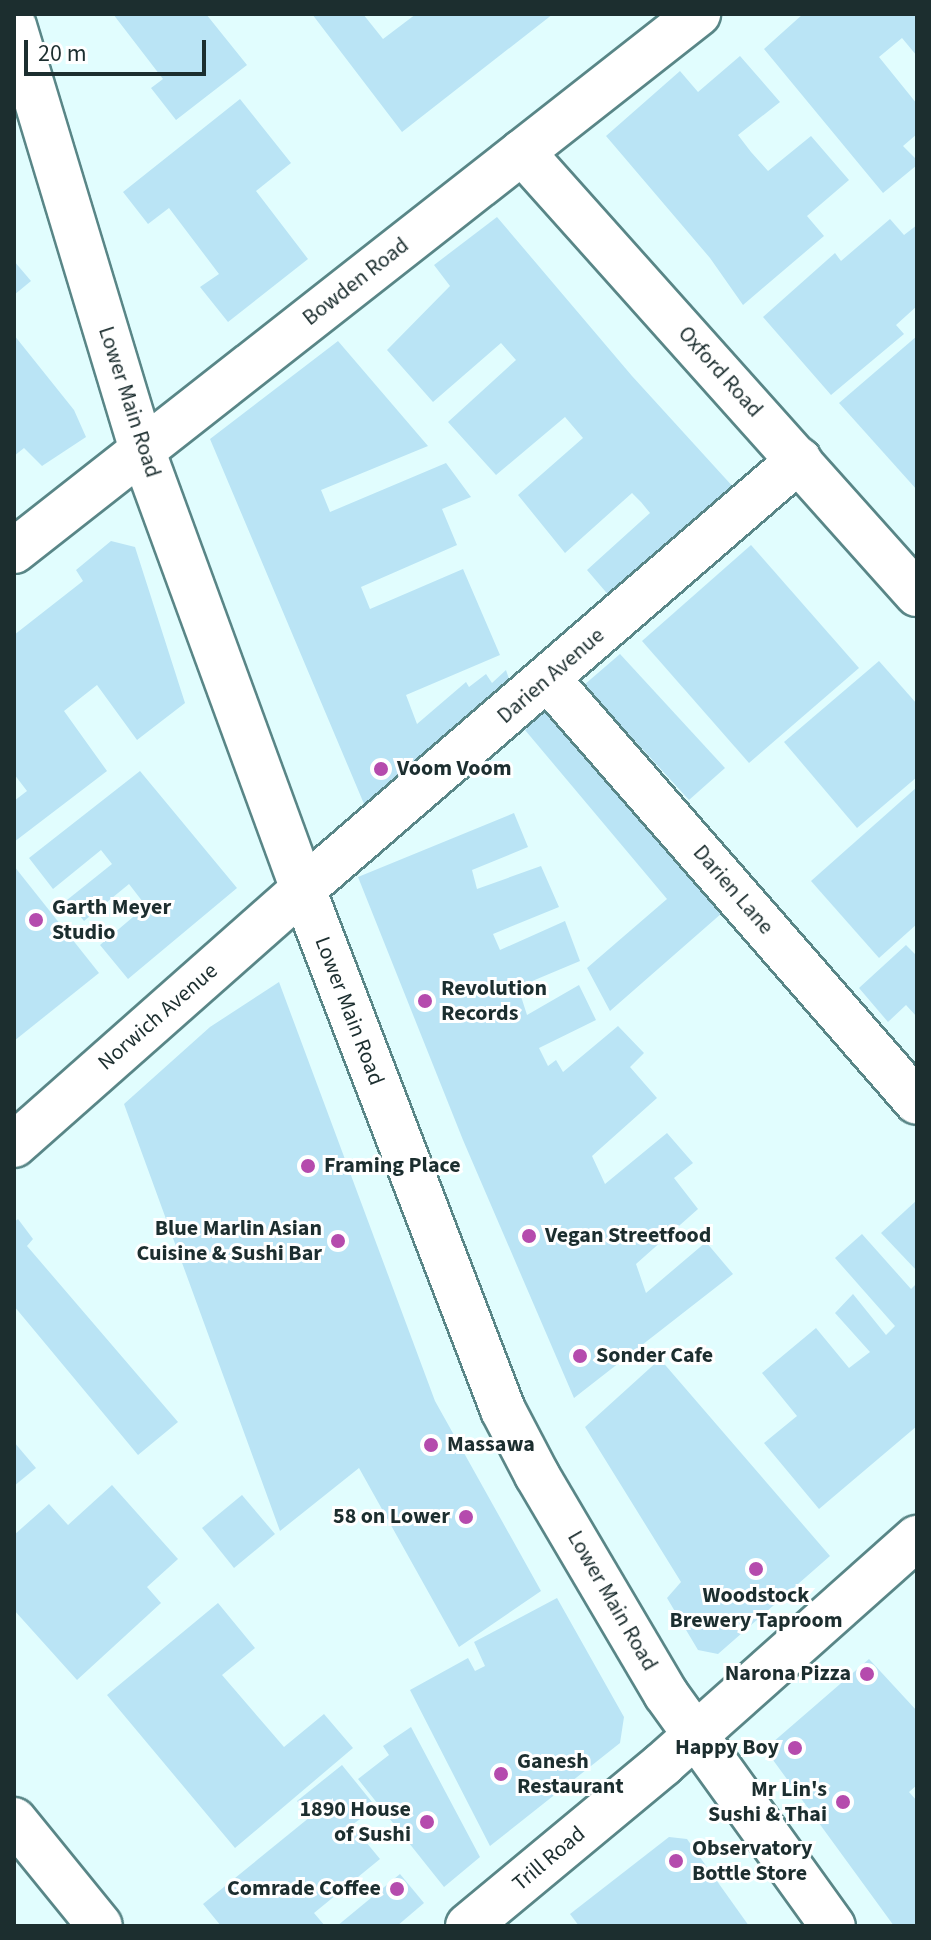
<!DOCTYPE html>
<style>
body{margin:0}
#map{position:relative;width:931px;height:1940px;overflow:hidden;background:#e1fdfe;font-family:"Source Sans 3",sans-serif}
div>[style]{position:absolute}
.building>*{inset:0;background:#bae4f5}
.roads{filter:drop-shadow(2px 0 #598687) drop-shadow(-2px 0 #598687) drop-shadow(0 2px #598687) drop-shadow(0 -2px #598687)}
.minor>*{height:44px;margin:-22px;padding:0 22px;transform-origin:22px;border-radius:22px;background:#fff}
.dots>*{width:22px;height:22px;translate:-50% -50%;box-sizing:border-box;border:4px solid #fff;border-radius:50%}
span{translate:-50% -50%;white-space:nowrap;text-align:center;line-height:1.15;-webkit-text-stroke:6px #fff;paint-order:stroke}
.street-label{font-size:22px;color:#1c2e2f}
.poi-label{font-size:22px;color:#1c2e2f;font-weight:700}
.left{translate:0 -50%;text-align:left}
.right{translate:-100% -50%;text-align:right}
.frame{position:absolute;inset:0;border:16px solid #1c2e2f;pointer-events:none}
.scale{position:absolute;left:24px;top:40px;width:182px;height:36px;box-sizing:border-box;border:4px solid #1c2e2f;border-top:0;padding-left:10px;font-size:24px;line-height:28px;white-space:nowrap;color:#1c2e2f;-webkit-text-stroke:6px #fff;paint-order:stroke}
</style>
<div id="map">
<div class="building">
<i style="clip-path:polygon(113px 14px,206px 14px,247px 65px,176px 120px,151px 88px,163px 79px)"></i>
<i style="clip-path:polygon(312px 14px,363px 14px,383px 39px,416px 14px,553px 14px,402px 132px)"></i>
<i style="clip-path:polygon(803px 14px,917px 14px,917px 56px,902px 38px,879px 57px,917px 104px,917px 134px,903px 146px,917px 160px,917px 165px,883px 193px,764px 49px)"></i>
<i style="clip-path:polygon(740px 56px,780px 102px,738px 135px,751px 152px,768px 171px,811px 136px,849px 180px,807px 216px,824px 236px,743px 305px,710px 258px,606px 136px,680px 71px,698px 92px)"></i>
<i style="clip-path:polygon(240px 99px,291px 163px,256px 191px,308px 259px,228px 322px,200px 287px,219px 274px,169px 208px,148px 224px,123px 192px)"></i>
<i style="clip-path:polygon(497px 217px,632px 376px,735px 489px,611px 598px,587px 570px,650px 513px,641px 502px,632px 493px,565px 553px,518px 495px,583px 438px,565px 417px,496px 475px,448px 422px,516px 360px,501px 343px,433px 402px,387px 350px,450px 286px,434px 265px)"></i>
<i style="clip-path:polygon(890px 219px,904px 235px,917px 225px,917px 306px,896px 325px,904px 334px,831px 395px,763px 317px,835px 253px,841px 261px)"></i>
<i style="clip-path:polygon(14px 261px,31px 281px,14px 295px)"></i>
<i style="clip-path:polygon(14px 335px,74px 410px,86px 437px,42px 466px,24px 448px,14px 456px)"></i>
<i style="clip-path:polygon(917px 336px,917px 490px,839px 403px)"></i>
<i style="clip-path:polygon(338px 341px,428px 446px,321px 490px,330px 512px,446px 463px,471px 497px,442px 509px,457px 545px,361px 587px,370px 609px,463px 569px,500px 655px,406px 695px,417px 724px,466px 682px,469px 687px,486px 674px,492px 683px,506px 670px,510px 682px,367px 811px,210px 439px)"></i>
<i style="clip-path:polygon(111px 541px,135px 547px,185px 703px,137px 740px,97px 685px,64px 711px,107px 771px,14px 842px,14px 801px,27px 791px,14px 774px,14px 635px,83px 581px,76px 570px)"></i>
<i style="clip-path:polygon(751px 545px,859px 668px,749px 763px,642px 641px)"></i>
<i style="clip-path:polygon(620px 654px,725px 768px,689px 800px,584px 685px)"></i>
<i style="clip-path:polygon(879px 661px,917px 704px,917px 777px,857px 828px,784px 742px)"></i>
<i style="clip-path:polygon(552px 703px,730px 906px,610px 1011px,587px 968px,667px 899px,525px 730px)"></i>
<i style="clip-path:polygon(140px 771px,237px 888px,128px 979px,100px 945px,146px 906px,129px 884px,84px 921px,67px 900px,112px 864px,101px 850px,53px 889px,29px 858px)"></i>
<i style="clip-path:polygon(917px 787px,917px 924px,879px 958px,811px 881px)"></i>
<i style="clip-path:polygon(514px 813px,528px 847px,472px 870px,477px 889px,541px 866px,559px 907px,493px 934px,500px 950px,565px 921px,580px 961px,518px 987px,527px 1015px,579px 985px,596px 1020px,539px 1048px,548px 1066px,556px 1060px,563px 1072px,618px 1026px,644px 1053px,630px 1067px,657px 1098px,592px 1156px,605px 1184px,667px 1133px,693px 1163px,674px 1178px,698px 1209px,636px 1264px,646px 1293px,706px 1242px,733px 1274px,574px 1398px,463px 1140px,358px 877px)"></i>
<i style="clip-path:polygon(14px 866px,99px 973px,14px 1041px)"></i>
<i style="clip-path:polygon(906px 945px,917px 956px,917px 1017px,906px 1005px,888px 1022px,859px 988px)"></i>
<i style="clip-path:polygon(279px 982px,435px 1401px,541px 1591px,459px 1647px,359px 1468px,280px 1531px,124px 1104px,210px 1027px)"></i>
<i style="clip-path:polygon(917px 1200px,917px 1271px,881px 1233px)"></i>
<i style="clip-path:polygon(18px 1219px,33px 1239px,27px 1246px,178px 1422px,138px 1455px,14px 1306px,14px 1222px)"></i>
<i style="clip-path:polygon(862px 1234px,911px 1289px,917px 1283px,917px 1426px,819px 1509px,764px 1443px,797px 1416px,762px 1373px,816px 1328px,849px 1368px,870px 1352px,835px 1313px,853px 1294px,886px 1335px,895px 1326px,835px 1258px)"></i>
<i style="clip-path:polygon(660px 1359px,830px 1556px,718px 1654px,698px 1650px,667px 1598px,681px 1582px,585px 1427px)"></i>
<i style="clip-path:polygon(14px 1442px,36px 1468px,14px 1486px)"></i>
<i style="clip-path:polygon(112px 1485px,178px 1559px,147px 1587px,161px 1603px,77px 1680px,14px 1610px,14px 1535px,49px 1504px,68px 1525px)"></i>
<i style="clip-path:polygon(242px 1495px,275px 1534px,234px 1568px,202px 1528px)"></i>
<i style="clip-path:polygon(557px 1598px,624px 1717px,620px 1743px,490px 1846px,410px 1690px,468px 1658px,475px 1671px,485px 1666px,474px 1642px)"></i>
<i style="clip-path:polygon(218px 1603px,255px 1648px,222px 1675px,284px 1747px,324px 1714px,353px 1748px,235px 1848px,107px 1695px)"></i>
<i style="clip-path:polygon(869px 1659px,917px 1711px,917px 1785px,909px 1792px,917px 1801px,917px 1926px,894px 1926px,765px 1749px)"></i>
<i style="clip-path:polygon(411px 1727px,480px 1857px,444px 1887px,358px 1779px,389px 1755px,383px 1746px)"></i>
<i style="clip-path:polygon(342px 1765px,376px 1807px,352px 1825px,380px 1859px,314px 1913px,325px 1926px,221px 1926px,203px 1904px,310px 1817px,297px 1801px)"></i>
<i style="clip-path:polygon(669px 1837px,687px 1839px,749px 1926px,579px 1926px,570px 1914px)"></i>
<i style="clip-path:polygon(400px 1874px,424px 1903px,397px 1926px,337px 1926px)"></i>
</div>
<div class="roads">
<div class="minor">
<i style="left:14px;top:26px;width:445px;rotate:73.2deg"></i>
<i style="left:143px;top:452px;width:465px;rotate:69.9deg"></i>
<i style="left:303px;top:889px;width:558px;rotate:69deg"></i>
<i style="left:503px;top:1410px;width:73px;rotate:62.4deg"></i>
<i style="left:537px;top:1475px;width:254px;rotate:59.5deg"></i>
<i style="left:666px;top:1694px;width:286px;rotate:54.3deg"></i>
<i style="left:522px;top:152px;width:593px;rotate:48.21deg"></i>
<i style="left:14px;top:551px;width:870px;rotate:-38.14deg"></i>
<i style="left:548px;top:679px;width:561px;rotate:48.9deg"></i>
<i style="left:14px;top:1145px;width:386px;rotate:-41.5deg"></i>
<i style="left:303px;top:889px;width:656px;rotate:-40.86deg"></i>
<i style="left:14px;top:1820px;width:136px;rotate:50.9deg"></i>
<i style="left:468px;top:1926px;width:254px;rotate:-39.7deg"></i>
<i style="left:663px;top:1764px;width:340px;rotate:-41.7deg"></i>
</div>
</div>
<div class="dots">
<i style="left:381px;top:769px;background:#b54bad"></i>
<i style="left:36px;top:920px;background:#b54bad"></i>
<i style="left:425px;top:1001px;background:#b54bad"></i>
<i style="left:308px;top:1166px;background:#b54bad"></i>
<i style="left:529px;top:1236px;background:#b54bad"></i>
<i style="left:338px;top:1241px;background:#b54bad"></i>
<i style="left:580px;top:1356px;background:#b54bad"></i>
<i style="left:431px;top:1445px;background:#b54bad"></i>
<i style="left:466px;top:1517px;background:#b54bad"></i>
<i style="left:756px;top:1569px;background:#b54bad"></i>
<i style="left:867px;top:1674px;background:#b54bad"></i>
<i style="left:795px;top:1748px;background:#b54bad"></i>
<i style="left:501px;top:1774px;background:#b54bad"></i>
<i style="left:843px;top:1802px;background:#b54bad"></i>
<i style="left:427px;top:1822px;background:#b54bad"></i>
<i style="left:676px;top:1861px;background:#b54bad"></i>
<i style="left:397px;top:1889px;background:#b54bad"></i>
</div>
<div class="street-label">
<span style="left:356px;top:282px;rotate:-38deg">Bowden Road</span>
<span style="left:720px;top:372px;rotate:48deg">Oxford Road</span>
<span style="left:129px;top:402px;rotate:72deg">Lower Main Road</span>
<span style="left:551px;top:676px;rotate:-41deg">Darien Avenue</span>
<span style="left:733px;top:890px;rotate:49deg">Darien Lane</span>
<span style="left:349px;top:1011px;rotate:69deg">Lower Main Road</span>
<span style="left:158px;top:1017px;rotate:-41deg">Norwich Avenue</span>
<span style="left:612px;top:1601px;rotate:60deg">Lower Main Road</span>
<span style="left:549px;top:1859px;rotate:-40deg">Trill Road</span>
</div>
<div class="poi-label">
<span class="left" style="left:397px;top:769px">Voom Voom</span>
<span class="left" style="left:52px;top:920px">Garth Meyer<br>Studio</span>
<span class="left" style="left:441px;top:1001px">Revolution<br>Records</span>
<span class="left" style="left:324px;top:1166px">Framing Place</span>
<span class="right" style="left:322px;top:1241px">Blue Marlin Asian<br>Cuisine &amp; Sushi Bar</span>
<span class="left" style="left:545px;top:1236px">Vegan Streetfood</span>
<span class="left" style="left:596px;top:1356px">Sonder Cafe</span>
<span class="left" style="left:447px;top:1445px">Massawa</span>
<span class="right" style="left:450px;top:1517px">58 on Lower</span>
<span style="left:756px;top:1608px">Woodstock<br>Brewery Taproom</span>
<span class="right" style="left:851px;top:1674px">Narona Pizza</span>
<span class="right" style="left:779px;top:1748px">Happy Boy</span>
<span class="left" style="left:517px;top:1774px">Ganesh<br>Restaurant</span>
<span class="right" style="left:827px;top:1802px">Mr Lin's<br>Sushi &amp; Thai</span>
<span class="right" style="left:411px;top:1822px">1890 House<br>of Sushi</span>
<span class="left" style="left:692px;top:1861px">Observatory<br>Bottle Store</span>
<span class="right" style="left:381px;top:1889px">Comrade Coffee</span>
</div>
<div class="frame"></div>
<div class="scale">20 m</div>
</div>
